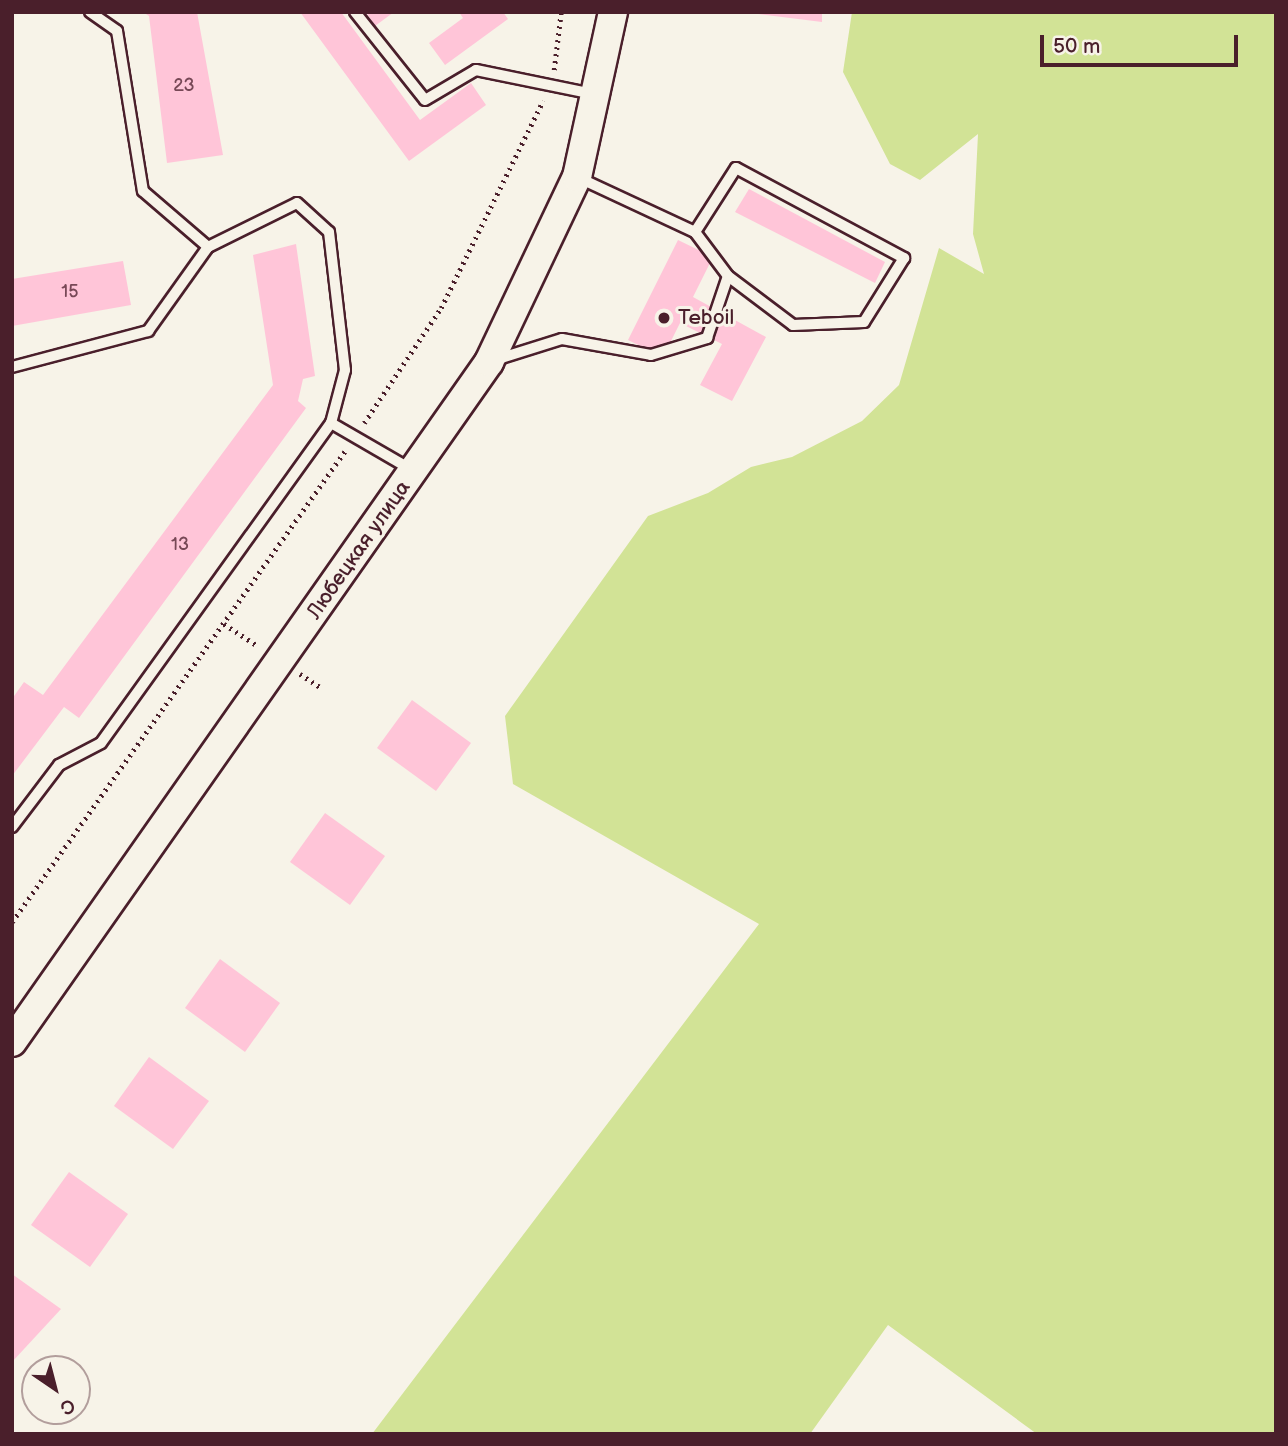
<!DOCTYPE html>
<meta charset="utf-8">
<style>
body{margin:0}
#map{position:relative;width:1288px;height:1446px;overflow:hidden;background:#f7f3e8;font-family:"Balsamiq Sans",sans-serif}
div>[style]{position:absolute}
.green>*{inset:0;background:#d2e396}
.building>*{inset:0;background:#ffc5d8}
.path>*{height:4.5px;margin-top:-2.25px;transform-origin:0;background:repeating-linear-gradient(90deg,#4a1f2b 0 2px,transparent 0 7px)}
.roads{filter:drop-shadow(2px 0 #4a1f2b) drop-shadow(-2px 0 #4a1f2b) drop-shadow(0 2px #4a1f2b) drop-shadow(0 -2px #4a1f2b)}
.service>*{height:10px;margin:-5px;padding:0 5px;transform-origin:5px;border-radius:5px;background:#f7f3e8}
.tertiary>*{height:28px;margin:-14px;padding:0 14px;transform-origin:14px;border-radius:14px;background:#f7f3e8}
.dots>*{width:19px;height:19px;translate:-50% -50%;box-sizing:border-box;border:4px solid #f7f3e8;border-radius:50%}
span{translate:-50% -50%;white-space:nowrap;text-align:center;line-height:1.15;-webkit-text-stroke:6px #f7f3e8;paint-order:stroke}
.number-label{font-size:18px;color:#774856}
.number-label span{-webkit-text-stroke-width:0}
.poi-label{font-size:21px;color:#4a1f2b}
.left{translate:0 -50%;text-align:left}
.street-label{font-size:21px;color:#4a1f2b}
.frame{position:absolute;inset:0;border:14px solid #4a1f2b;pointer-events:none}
.north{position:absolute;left:21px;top:1355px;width:70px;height:70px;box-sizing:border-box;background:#f7f3e8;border:2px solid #b29e9c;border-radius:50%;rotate:145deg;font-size:19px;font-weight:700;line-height:28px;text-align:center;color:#4a1f2b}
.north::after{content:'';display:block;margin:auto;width:24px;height:32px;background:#4a1f2b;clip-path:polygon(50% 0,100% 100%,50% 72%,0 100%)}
.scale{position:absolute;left:1040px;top:35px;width:198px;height:32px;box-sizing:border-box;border:4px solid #4a1f2b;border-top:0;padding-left:9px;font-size:21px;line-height:24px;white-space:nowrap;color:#4a1f2b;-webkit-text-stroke:5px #f7f3e8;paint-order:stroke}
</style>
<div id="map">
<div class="green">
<i style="clip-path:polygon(852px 12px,1276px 12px,1276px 1434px,1037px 1434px,888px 1325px,810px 1434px,372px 1434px,759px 924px,513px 784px,505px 716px,648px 516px,708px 493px,751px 467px,792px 457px,862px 421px,899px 385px,939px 248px,984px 274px,973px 234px,978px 134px,920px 180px,890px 164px,843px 72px)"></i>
</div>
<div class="building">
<i style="clip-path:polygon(143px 12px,197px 12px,223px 155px,167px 163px,149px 16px)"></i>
<i style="clip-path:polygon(300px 12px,341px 12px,420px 120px,471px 83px,486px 105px,409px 161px)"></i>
<i style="clip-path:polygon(366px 12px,394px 12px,375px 26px)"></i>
<i style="clip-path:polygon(459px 12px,503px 12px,508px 19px,445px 65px,429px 43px,463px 18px)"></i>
<i style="clip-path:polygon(743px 12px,822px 12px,822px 22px)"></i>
<i style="clip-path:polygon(749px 189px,885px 262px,875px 283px,735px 212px)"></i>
<i style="clip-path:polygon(678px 240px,713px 257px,693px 297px,766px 337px,732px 401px,700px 385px,722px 344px,680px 323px,663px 357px,628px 340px)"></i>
<i style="clip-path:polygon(296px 244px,315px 376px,303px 379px,298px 401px,306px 408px,79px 718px,64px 707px,12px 776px,12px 699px,24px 682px,43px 695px,273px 385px,253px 255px)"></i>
<i style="clip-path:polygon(123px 261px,131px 305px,12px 326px,12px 279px)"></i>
<i style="clip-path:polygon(412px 700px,471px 743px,436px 791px,377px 748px)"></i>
<i style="clip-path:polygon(325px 813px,385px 856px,350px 905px,290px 862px)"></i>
<i style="clip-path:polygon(220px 959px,280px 1003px,245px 1052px,185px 1008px)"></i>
<i style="clip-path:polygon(149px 1057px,209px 1101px,173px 1149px,114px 1106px)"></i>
<i style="clip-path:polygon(69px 1172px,128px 1214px,90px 1267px,31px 1225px)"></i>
<i style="clip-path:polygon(12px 1274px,61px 1309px,12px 1362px)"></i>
</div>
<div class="path">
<i style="left:554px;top:70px;width:58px;rotate:-83.1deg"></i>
<i style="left:364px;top:423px;width:138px;rotate:-56.2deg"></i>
<i style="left:441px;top:308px;width:231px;rotate:-63.8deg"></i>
<i style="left:224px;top:624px;width:40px;rotate:32.9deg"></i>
<i style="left:300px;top:674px;width:27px;rotate:33deg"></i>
<i style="left:12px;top:922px;width:577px;rotate:-54.74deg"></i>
</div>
<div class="roads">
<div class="service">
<i style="left:90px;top:12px;width:33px;rotate:35deg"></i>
<i style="left:117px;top:31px;width:162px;rotate:80.8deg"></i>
<i style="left:143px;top:191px;width:86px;rotate:40.7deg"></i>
<i style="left:208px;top:247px;width:99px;rotate:-26.3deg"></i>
<i style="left:297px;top:203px;width:43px;rotate:42.2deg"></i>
<i style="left:329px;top:232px;width:139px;rotate:83.4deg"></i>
<i style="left:345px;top:370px;width:55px;rotate:104.8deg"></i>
<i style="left:331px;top:423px;width:94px;rotate:30.1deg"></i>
<i style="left:355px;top:12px;width:112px;rotate:51.5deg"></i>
<i style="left:425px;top:100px;width:59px;rotate:-30.5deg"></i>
<i style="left:476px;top:70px;width:119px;rotate:11.6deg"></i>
<i style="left:695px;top:232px;width:76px;rotate:-57.4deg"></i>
<i style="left:736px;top:168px;width:191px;rotate:28.2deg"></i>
<i style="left:904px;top:258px;width:75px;rotate:122deg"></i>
<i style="left:864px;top:322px;width:71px;rotate:177.6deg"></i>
<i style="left:793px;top:325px;width:81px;rotate:-143deg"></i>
<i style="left:495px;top:360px;width:70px;rotate:-17.4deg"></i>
<i style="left:562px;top:339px;width:90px;rotate:10.2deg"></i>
<i style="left:651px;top:355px;width:59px;rotate:-16.9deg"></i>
<i style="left:707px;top:338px;width:65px;rotate:-71.3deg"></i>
<i style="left:728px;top:276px;width:55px;rotate:-126.9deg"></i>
<i style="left:695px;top:232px;width:130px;rotate:-155deg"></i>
<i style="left:12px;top:367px;width:141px;rotate:-14.8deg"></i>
<i style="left:148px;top:331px;width:103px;rotate:-54.5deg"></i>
<i style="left:12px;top:827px;width:78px;rotate:-52.8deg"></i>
<i style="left:59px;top:765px;width:47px;rotate:-27.6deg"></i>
<i style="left:101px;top:743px;width:394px;rotate:-54.3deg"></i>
</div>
<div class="tertiary">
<i style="left:12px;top:1042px;width:831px;rotate:-54.95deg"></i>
<i style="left:489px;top:362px;width:205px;rotate:-64.6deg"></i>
<i style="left:577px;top:177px;width:169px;rotate:-77.7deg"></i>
</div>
</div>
<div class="dots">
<i style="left:664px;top:318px;background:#4a1f2b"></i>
</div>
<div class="number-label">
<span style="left:184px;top:86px">23</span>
<span style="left:70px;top:292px">15</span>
<span style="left:180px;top:545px">13</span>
</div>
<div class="poi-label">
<span class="left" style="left:678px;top:318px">Teboil</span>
</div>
<div class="street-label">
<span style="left:359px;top:550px;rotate:-55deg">Любецкая улица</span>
</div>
<div class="frame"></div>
<div class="north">С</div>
<div class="scale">50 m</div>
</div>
